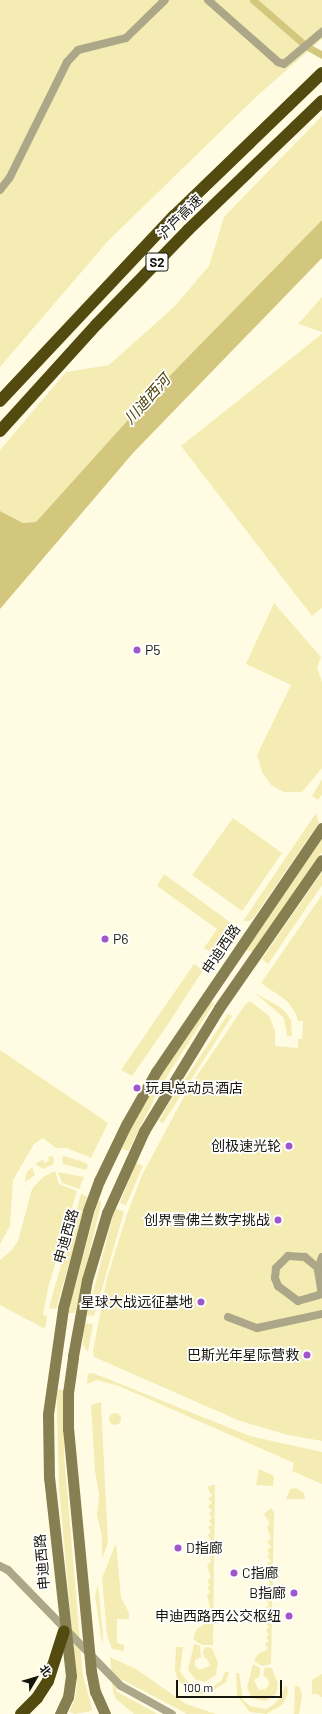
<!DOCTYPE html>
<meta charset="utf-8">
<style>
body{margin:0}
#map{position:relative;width:322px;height:1714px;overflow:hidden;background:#fffce3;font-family:Barlow,"Noto Sans SC",sans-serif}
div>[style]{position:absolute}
.green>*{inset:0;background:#f4ecb3}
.round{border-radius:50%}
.water>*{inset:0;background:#d2c77c}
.canal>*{height:7px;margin:-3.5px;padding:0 3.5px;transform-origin:3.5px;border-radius:3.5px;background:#d2c77c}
.street>*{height:8px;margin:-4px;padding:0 4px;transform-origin:4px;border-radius:4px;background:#aca788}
.secondary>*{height:11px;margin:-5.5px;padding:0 5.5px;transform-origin:5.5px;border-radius:5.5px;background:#867f51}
.highway>*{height:12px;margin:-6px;padding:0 6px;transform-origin:6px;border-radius:6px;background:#524a0e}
.dots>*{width:11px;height:11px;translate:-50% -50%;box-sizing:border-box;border:2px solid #fff;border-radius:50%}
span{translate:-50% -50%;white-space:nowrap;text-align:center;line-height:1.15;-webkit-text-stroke:3.5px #fff;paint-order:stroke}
.shield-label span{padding:1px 3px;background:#fff;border:1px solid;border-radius:3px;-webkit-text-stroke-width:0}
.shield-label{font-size:13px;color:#17160d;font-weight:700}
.street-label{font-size:14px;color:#17160d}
.poi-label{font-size:14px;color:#17160d}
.left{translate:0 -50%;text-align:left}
.right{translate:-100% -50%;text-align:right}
.water-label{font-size:15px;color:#4c4407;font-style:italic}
.north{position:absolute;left:16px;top:1658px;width:40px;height:40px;-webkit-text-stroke:3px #fff;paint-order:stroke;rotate:52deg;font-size:11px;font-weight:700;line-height:16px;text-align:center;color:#17160d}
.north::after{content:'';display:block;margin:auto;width:14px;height:18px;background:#17160d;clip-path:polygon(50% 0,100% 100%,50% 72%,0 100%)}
.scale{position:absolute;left:176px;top:1680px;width:106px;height:18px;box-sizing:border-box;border:2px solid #17160d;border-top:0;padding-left:5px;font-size:12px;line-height:14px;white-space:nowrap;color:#17160d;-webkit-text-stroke:3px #fff;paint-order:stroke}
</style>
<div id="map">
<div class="green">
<i style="clip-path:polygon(0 0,322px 0,322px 39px,258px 95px,108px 241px,0 367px)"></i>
<i style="clip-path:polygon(322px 116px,322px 220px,146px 400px,36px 522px,23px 523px,0 511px,0 450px,66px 372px,109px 365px,175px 306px,209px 266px,224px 217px)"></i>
<i style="clip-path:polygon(322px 297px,322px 332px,299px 324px,299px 323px)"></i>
<i style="clip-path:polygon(322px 334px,322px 608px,312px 616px,181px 446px)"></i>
<i style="clip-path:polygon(274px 603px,321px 657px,317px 667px,322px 682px,322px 768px,302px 792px,284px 792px,271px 785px,262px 772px,257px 755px,291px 685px,246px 664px)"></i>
<i style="clip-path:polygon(322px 779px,322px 795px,318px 800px,312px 796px)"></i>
<i style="clip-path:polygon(316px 813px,319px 823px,254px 917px,249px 921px,243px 921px)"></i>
<i style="clip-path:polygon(233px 818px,282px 853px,242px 911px,192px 875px)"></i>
<i style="clip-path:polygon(322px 838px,322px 852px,253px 952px,246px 950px)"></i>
<i style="clip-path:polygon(322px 872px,322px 885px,268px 964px,262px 959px)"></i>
<i style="clip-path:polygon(164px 874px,234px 925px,214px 954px,204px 948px,217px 929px,157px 886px)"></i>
<i style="clip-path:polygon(322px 895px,322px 1441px,288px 1435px,240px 1421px,101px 1360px,94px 1357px,93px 1351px,107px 1278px,127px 1214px,142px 1175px,188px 1089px,245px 1005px,250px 1001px,269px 1016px,275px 1031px,275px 1046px,298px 1048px,298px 1039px,302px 1039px,303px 1021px,298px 1021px,295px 1012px,287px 1001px,261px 983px)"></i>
<i style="clip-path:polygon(194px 964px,203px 970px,168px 1024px,132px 1076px,121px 1070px)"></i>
<i style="clip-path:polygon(255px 993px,280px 1007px,287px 1014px,291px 1020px,292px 1036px,287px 1036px,284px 1018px)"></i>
<i style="clip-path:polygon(211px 1001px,214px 1003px,162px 1084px,128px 1151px,122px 1148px,135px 1120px,166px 1067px)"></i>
<i style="clip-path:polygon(228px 1014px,232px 1016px,163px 1123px,159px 1121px,166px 1108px)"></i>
<i style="clip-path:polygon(0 1050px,108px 1123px,91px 1158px,67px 1148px,56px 1148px,43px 1138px,34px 1144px,13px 1180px,10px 1226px,0 1244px)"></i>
<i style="clip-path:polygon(53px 1156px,54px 1164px,43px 1169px,35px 1164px,43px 1159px,44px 1163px,49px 1161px,48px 1157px)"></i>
<i style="clip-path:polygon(64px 1156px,84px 1162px,88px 1165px,86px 1170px,63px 1164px,62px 1157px)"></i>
<i style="clip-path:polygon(136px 1163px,143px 1166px,126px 1205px,120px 1203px)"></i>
<i style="clip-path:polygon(32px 1167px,35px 1175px,25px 1182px,26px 1173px)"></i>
<i style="clip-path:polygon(55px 1171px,59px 1184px,77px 1191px,48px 1288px,43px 1315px,47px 1316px,45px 1329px,0 1305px,0 1260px,12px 1250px,18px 1241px,32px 1189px,43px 1177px)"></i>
<i style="clip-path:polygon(58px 1172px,84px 1177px,79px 1189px,62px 1183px)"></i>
<i style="clip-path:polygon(81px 1194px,88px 1197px,56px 1309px,49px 1308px)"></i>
<i style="clip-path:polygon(98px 1201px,101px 1201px,101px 1204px,75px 1313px,68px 1313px)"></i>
<i style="clip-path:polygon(115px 1208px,124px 1212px,94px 1316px,87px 1315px)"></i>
<i style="clip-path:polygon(84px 1323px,93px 1324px,88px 1352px,83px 1345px)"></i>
<i style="clip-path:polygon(93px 1373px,250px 1436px,322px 1452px,322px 1484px,292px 1471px,294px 1463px,119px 1386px,97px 1380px,87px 1384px,88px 1374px)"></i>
<i style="clip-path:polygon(60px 1389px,65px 1391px,64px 1454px,83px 1676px,92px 1708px,91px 1711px,75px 1714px,69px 1712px,75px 1699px,77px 1684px,59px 1489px,57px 1412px,57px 1391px)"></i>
<i style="clip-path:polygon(101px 1402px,108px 1543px,102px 1559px,102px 1537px,97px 1515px,99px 1494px,95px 1471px,91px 1405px)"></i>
<i class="round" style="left:109px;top:1413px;width:12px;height:12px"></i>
<i style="clip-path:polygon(259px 1469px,274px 1476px,273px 1486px,256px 1485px)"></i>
<i style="clip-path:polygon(212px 1485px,215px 1485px,213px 1645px,202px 1645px,194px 1640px,194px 1635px,197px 1629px,209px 1621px,206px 1616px,210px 1614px,207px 1609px,210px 1607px,207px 1595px,210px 1592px,207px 1587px,210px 1585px,207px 1580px,211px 1578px,207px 1565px,211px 1562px,208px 1551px,211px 1548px,208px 1543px,211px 1540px,207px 1535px,211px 1532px,208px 1527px,212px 1525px,209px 1521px,212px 1518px,209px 1513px,212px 1511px,208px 1506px,212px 1503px,208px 1498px,212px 1496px,207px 1487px)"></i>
<i style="clip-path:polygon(296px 1488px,304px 1493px,305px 1499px,286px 1499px,290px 1489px)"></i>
<i style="clip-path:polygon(271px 1508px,274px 1512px,271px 1664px,262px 1666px,254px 1661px,258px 1654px,268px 1649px,265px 1644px,269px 1641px,266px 1637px,269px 1635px,266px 1630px,269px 1627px,266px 1623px,269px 1620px,266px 1615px,269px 1612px,266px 1607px,269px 1605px,266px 1600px,270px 1597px,267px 1594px,270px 1591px,266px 1586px,270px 1583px,267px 1579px,270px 1576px,267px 1571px,270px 1568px,267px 1564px,271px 1561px,267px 1556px,270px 1554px,267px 1550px,271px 1547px,267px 1542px,271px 1538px,267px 1527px,270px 1524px,264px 1514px)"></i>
<i style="clip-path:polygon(116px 1543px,121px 1597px,129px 1613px,129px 1619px,117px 1619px,117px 1643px,124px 1645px,124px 1651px,112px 1649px,107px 1635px,102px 1578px)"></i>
<i style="clip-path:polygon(98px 1585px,103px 1636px,102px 1644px,95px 1595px)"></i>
<i style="clip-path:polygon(194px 1644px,200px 1646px,201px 1657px,195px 1660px,195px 1666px,199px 1670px,210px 1666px,208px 1660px,204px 1657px,203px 1650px,206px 1647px,212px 1648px,218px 1663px,216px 1675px,205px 1682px,196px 1680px,188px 1670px)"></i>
<i style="clip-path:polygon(176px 1647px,183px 1647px,180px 1672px,188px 1682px,203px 1689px,212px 1687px,221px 1681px,225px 1672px,229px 1672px,226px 1682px,209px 1693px,201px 1694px,185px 1687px,178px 1680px,175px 1671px)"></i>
<i style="clip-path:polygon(110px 1657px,136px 1669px,186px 1704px,216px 1714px,187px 1714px,121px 1679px,116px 1691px,158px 1714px,134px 1714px,116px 1699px,113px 1692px)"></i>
<i style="clip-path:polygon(253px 1664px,260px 1668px,260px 1676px,254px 1680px,259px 1690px,265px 1689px,269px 1685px,268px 1679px,263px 1676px,265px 1667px,272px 1668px,278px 1684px,276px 1694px,265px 1701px,252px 1698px,247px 1688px)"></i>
<i style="clip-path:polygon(236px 1673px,239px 1673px,243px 1700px,250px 1706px,266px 1709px,273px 1705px,280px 1698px,285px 1686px,287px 1686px,288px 1694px,282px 1705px,266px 1714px,250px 1712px,237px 1696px)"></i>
<i style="clip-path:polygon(322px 1674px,322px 1697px,321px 1697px,318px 1694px,312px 1694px,312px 1680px)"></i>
<i style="clip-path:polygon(295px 1686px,299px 1686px,302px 1695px,299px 1714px,294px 1714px)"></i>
</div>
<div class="water">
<i style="clip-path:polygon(322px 220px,322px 258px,133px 453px,0 609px,0 511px,23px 523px,36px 522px,146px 400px)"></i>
</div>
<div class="canal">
<i style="left:253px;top:0;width:70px;rotate:41deg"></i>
<i style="left:306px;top:46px;width:18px;rotate:29deg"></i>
</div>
<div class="street">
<i style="left:208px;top:0;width:94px;rotate:41.5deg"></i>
<i style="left:278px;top:62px;width:6px;rotate:18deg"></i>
<i style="left:284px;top:64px;width:50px;rotate:-40.1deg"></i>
<i style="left:0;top:190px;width:16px;rotate:-52deg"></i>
<i style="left:10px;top:177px;width:128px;rotate:-63.6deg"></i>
<i style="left:67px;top:62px;width:16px;rotate:-47deg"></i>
<i style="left:78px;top:50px;width:49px;rotate:-14deg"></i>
<i style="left:126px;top:38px;width:54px;rotate:-44.3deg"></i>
<i style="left:322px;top:1257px;width:14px;rotate:107deg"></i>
<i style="left:318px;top:1270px;width:24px;rotate:81deg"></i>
<i style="left:318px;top:1268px;width:17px;rotate:-140deg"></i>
<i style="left:305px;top:1257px;width:17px;rotate:-177deg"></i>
<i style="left:288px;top:1256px;width:17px;rotate:135deg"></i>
<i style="left:276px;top:1268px;width:10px;rotate:96deg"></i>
<i style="left:275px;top:1278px;width:9px;rotate:69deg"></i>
<i style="left:278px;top:1286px;width:25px;rotate:37deg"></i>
<i style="left:298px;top:1301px;width:25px;rotate:-16deg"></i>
<i style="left:228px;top:1317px;width:31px;rotate:21deg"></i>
<i style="left:257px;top:1328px;width:66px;rotate:-12.2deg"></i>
<i style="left:0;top:1566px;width:9px;rotate:27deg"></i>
<i style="left:8px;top:1570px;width:162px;rotate:45.8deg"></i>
<i style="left:121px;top:1686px;width:58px;rotate:28.8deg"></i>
</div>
<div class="secondary">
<i style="left:60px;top:1714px;width:19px;rotate:-65deg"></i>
<i style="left:68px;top:1697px;width:21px;rotate:-82deg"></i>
<i style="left:71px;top:1676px;width:199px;rotate:-96.3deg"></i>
<i style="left:49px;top:1478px;width:64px;rotate:-90.9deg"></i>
<i style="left:48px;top:1414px;width:107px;rotate:-81.9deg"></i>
<i style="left:63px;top:1308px;width:100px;rotate:-75.5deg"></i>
<i style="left:88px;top:1211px;width:32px;rotate:-70deg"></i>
<i style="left:99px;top:1181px;width:62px;rotate:-64.3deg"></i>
<i style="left:126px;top:1125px;width:61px;rotate:-60.5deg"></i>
<i style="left:156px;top:1072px;width:295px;rotate:-55.8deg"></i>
<i style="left:105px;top:1714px;width:24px;rotate:-114deg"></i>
<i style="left:95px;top:1692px;width:21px;rotate:-101deg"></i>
<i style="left:91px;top:1671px;width:243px;rotate:-95.4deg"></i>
<i style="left:68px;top:1429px;width:36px;rotate:-90deg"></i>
<i style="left:68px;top:1393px;width:37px;rotate:-82deg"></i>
<i style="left:73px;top:1356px;width:77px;rotate:-79.6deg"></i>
<i style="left:87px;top:1280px;width:70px;rotate:-73.4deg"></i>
<i style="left:107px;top:1213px;width:90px;rotate:-65.7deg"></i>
<i style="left:144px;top:1131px;width:144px;rotate:-58.6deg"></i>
<i style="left:219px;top:1008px;width:180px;rotate:-55.2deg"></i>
</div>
<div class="highway">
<i style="left:0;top:401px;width:254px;rotate:-46.8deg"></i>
<i style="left:174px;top:216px;width:206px;rotate:-44deg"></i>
<i style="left:0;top:431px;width:144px;rotate:-47.8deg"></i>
<i style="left:97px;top:324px;width:131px;rotate:-45.9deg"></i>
<i style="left:188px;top:230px;width:186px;rotate:-43.9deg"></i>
<i style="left:21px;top:1714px;width:23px;rotate:-45deg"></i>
<i style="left:37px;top:1698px;width:20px;rotate:-57deg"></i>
<i style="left:48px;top:1681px;width:52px;rotate:-72.3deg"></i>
</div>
<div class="dots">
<i style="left:137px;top:650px;background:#9e56ca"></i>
<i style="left:105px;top:939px;background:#9e56ca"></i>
<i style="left:137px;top:1088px;background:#9e56ca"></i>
<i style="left:289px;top:1146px;background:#9e56ca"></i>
<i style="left:278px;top:1220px;background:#9e56ca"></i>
<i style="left:201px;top:1302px;background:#9e56ca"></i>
<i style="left:307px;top:1355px;background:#9e56ca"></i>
<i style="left:178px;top:1548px;background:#9e56ca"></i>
<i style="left:234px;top:1573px;background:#9e56ca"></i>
<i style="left:294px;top:1593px;background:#9e56ca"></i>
<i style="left:289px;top:1616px;background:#9e56ca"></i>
</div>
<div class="shield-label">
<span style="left:157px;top:262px">S2</span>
</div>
<div class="street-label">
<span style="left:180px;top:217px;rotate:-45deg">沪芦高速</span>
<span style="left:221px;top:949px;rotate:-56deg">申迪西路</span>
<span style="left:66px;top:1236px;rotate:-74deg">申迪西路</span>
<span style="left:42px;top:1562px;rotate:-95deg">申迪西路</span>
</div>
<div class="poi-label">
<span class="left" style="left:145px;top:650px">P5</span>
<span class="left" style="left:113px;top:939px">P6</span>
<span class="left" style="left:145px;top:1088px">玩具总动员酒店</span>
<span class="right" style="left:281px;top:1146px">创极速光轮</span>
<span class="right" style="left:270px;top:1220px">创界雪佛兰数字挑战</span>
<span class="right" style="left:193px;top:1302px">星球大战远征基地</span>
<span class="right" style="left:299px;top:1355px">巴斯光年星际营救</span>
<span class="left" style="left:186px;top:1548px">D指廊</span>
<span class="left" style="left:242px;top:1573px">C指廊</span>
<span class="right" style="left:286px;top:1593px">B指廊</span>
<span class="right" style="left:281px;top:1616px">申迪西路西公交枢纽</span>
</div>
<div class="water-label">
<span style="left:147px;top:399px;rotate:-48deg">川迪西河</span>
</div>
<div class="north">北</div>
<div class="scale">100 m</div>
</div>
